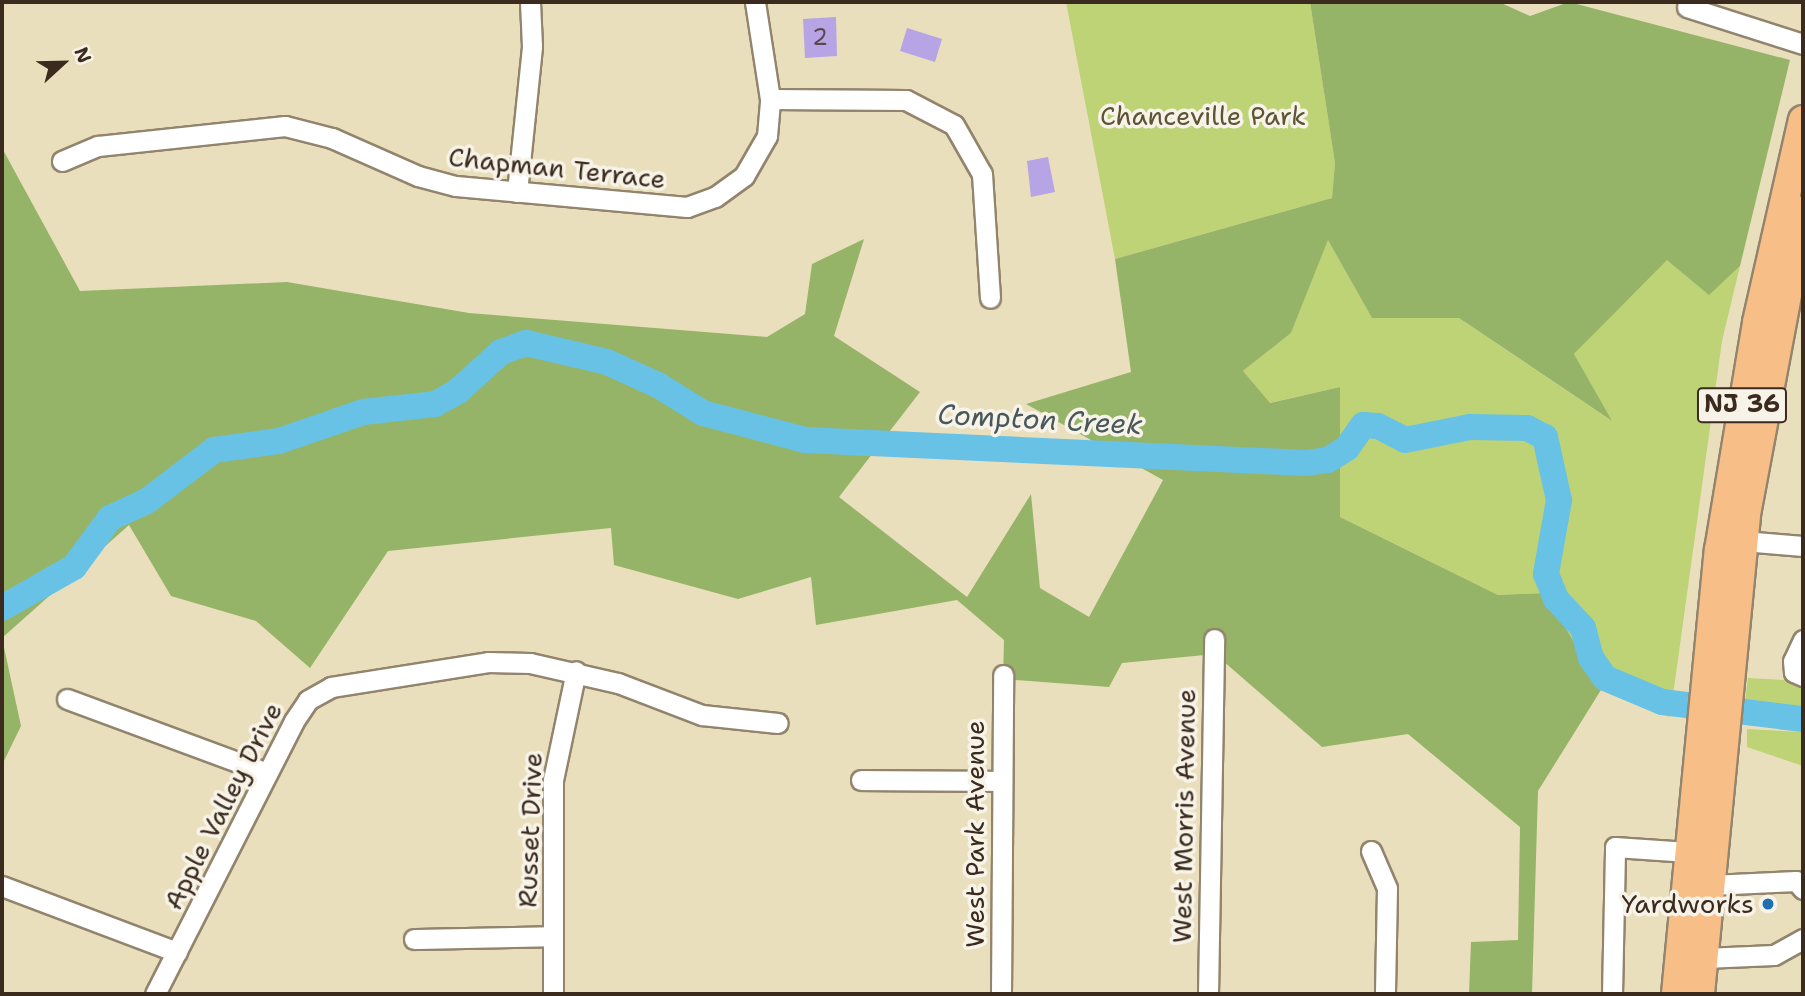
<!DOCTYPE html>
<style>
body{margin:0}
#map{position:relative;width:1805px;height:996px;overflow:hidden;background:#eadfbc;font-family:"Shantell Sans",sans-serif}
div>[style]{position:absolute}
.green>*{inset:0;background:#bed276}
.forest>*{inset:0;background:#96b467}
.river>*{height:26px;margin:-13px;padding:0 13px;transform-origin:13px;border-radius:13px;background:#68c2e6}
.building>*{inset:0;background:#b7a4e5}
.roads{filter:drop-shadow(2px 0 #92846d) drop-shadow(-2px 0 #92846d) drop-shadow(0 2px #92846d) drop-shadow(0 -2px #92846d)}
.minor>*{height:19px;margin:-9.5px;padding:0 9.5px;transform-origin:9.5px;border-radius:9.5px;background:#fff}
.highway>*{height:28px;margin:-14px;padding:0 14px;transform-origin:14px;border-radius:14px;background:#f7be88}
.dots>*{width:19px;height:19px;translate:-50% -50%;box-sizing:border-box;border:4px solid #f7f3e8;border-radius:50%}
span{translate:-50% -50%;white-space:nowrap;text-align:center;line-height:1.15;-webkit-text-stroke:7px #f7f3e8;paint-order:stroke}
.number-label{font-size:23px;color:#5a4850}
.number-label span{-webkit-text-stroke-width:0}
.shield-label span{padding:2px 5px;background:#f7f3e8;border:2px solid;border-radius:5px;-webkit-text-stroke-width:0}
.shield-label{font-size:24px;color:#3b2a1e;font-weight:700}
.park-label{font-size:26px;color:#5c5434}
.street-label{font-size:26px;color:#3b2a1e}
.poi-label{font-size:26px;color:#3b2a1e}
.right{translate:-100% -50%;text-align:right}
.water-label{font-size:28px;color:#48585a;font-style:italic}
.frame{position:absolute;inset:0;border:4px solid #3b2a1e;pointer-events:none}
.north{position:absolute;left:28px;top:28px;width:70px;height:70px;-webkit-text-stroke:5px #f7f3e8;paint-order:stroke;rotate:68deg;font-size:19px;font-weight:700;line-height:28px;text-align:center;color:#3b2a1e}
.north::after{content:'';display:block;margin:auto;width:24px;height:32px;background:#3b2a1e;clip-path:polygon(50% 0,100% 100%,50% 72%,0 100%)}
</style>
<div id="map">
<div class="green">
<i style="clip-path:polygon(1066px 2px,1310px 2px,1335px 163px,1332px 198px,1115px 259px)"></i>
<i style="clip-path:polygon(1328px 239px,1372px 318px,1459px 318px,1610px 420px,1574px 354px,1667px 259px,1709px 294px,1740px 266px,1722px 341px,1670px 717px,1601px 690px,1546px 593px,1498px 595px,1340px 517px,1340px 387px,1269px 403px,1243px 371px,1291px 333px)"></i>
<i style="clip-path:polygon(1748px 678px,1803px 681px,1803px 708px,1745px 701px)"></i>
<i style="clip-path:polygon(1747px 729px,1803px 732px,1803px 766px,1747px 747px)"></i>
</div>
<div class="forest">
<i style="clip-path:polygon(1310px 2px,1499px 2px,1530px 16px,1569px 2px,1790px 60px,1740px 266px,1709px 295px,1667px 260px,1574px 354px,1612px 421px,1459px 318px,1372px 318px,1328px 240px,1291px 333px,1243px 371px,1270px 403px,1340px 387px,1340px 517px,1498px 595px,1546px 593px,1601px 690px,1538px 791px,1532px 994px,1469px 994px,1471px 942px,1518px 940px,1520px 827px,1408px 734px,1322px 747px,1215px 654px,1122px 663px,1109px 687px,1003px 679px,1004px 640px,957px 600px,816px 625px,811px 577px,738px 599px,614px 565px,611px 528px,388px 551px,310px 668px,256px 621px,171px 596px,129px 525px,2px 638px,21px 726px,2px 765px,2px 148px,80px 291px,287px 282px,469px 313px,767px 337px,805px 314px,812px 264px,864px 239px,834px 336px,920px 392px,839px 497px,967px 597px,1031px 494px,1040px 588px,1089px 617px,1163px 480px,1026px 404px,1131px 372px,1115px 259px,1332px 198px,1335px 163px)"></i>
</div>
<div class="river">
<i style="left:2px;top:608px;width:83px;rotate:-29.7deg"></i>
<i style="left:74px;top:567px;width:61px;rotate:-53.7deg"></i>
<i style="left:110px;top:518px;width:41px;rotate:-24.7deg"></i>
<i style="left:147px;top:501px;width:84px;rotate:-37.3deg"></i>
<i style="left:214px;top:450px;width:66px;rotate:-7.9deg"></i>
<i style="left:279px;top:441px;width:89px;rotate:-19deg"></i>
<i style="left:363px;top:412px;width:72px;rotate:-6.3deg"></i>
<i style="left:435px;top:404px;width:26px;rotate:-29deg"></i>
<i style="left:458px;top:391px;width:58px;rotate:-42.2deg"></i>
<i style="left:501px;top:352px;width:27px;rotate:-20deg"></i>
<i style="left:526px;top:343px;width:83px;rotate:13.2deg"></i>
<i style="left:607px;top:362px;width:56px;rotate:24.3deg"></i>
<i style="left:658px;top:385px;width:53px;rotate:31.9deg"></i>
<i style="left:703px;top:413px;width:106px;rotate:14.8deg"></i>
<i style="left:805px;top:440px;width:502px;rotate:2.63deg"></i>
<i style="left:1306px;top:463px;width:22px;rotate:-8deg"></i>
<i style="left:1328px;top:460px;width:22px;rotate:-32deg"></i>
<i style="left:1347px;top:448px;width:28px;rotate:-55deg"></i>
<i style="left:1363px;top:425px;width:15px;rotate:4deg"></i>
<i style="left:1378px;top:426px;width:30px;rotate:27deg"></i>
<i style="left:1405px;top:440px;width:66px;rotate:-11.3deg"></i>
<i style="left:1470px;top:427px;width:57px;rotate:1deg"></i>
<i style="left:1527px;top:428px;width:20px;rotate:27deg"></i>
<i style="left:1545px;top:437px;width:65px;rotate:77.5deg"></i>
<i style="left:1559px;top:500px;width:75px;rotate:100deg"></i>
<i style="left:1546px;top:574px;width:27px;rotate:68deg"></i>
<i style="left:1556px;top:599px;width:40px;rotate:47deg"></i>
<i style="left:1583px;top:628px;width:31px;rotate:75deg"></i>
<i style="left:1591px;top:658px;width:24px;rotate:55deg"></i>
<i style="left:1605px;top:678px;width:62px;rotate:22.8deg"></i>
<i style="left:1662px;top:702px;width:142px;rotate:6.9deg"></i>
</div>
<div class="building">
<i style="clip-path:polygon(836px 17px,837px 56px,805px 58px,803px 19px)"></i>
<i style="clip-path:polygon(907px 28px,942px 39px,935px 62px,900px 51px)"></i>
<i style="clip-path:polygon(1048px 157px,1055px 192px,1031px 197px,1027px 161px)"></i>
</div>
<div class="roads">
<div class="minor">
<i style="left:1687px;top:7px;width:122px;rotate:17.7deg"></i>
<i style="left:770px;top:99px;width:136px;rotate:0.4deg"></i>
<i style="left:906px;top:100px;width:54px;rotate:27.5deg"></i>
<i style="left:954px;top:125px;width:56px;rotate:60.3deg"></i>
<i style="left:982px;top:174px;width:124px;rotate:86.3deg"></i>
<i style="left:62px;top:161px;width:39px;rotate:-23deg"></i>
<i style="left:98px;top:146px;width:188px;rotate:-6.1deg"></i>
<i style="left:285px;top:126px;width:49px;rotate:14.3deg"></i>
<i style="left:332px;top:138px;width:94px;rotate:23.8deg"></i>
<i style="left:418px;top:176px;width:39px;rotate:15deg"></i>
<i style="left:456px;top:186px;width:232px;rotate:5.2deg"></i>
<i style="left:687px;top:207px;width:30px;rotate:-20deg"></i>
<i style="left:715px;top:197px;width:36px;rotate:-36deg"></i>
<i style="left:744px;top:176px;width:46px;rotate:-60.1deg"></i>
<i style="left:767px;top:136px;width:37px;rotate:-85deg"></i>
<i style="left:770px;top:99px;width:98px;rotate:-98.8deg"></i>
<i style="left:517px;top:192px;width:147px;rotate:-84.1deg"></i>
<i style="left:532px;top:46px;width:44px;rotate:-92.6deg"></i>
<i style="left:1743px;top:541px;width:60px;rotate:4.8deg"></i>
<i style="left:1803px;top:640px;width:23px;rotate:115deg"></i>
<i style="left:1793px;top:661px;width:11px;rotate:85deg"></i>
<i style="left:1794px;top:672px;width:10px;rotate:24deg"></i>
<i style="left:67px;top:699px;width:213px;rotate:20.3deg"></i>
<i style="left:861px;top:780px;width:141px;rotate:0.4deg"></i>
<i style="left:1371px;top:851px;width:40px;rotate:66.6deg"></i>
<i style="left:1387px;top:888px;width:106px;rotate:91.1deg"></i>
<i style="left:1710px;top:885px;width:86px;rotate:-2.7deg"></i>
<i style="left:1796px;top:881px;width:11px;rotate:49deg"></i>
<i style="left:2px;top:886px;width:187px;rotate:20.7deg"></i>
<i style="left:414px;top:939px;width:138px;rotate:-1.2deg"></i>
<i style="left:1704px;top:958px;width:70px;rotate:-2.5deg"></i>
<i style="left:1774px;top:955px;width:33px;rotate:-29deg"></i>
<i style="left:155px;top:994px;width:306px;rotate:-63deg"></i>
<i style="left:294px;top:721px;width:25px;rotate:-56deg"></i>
<i style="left:308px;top:700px;width:26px;rotate:-29deg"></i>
<i style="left:331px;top:687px;width:159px;rotate:-9deg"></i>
<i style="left:488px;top:662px;width:42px;rotate:1.4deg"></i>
<i style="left:530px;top:663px;width:90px;rotate:12.8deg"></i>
<i style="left:618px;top:683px;width:90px;rotate:20.9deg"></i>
<i style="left:702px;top:715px;width:76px;rotate:6deg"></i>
<i style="left:553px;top:994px;width:214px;rotate:-90deg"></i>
<i style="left:553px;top:780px;width:111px;rotate:-78.1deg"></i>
<i style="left:1001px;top:994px;width:319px;rotate:-89.6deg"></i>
<i style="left:1208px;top:994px;width:355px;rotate:-89deg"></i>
<i style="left:1612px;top:994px;width:147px;rotate:-88.8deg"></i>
<i style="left:1615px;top:847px;width:73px;rotate:3.9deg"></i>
</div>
<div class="highway">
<i style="left:1676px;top:994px;width:446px;rotate:-84.5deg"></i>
<i style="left:1719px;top:550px;width:231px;rotate:-80.5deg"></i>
<i style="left:1757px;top:322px;width:207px;rotate:-77.2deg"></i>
<i style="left:1700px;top:994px;width:487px;rotate:-84.5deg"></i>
<i style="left:1747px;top:509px;width:304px;rotate:-79.4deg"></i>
</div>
</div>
<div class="dots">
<i style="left:1768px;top:904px;background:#1f6fb2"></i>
</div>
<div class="number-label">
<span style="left:820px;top:37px">2</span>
</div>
<div class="shield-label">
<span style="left:1742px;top:405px">NJ 36</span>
</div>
<div class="park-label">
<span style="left:1203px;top:116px">Chanceville Park</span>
</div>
<div class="street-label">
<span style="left:557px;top:168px;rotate:6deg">Chapman Terrace</span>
<span style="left:223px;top:806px;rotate:-63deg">Apple Valley Drive</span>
<span style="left:1184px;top:816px;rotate:-89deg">West Morris Avenue</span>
<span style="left:530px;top:830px;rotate:-88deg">Russet Drive</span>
<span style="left:975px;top:834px;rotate:-90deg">West Park Avenue</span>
</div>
<div class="poi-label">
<span class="right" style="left:1754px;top:904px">Yardworks</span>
</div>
<div class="water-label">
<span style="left:1040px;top:419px;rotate:3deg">Compton Creek</span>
</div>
<div class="frame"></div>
<div class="north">N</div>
</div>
